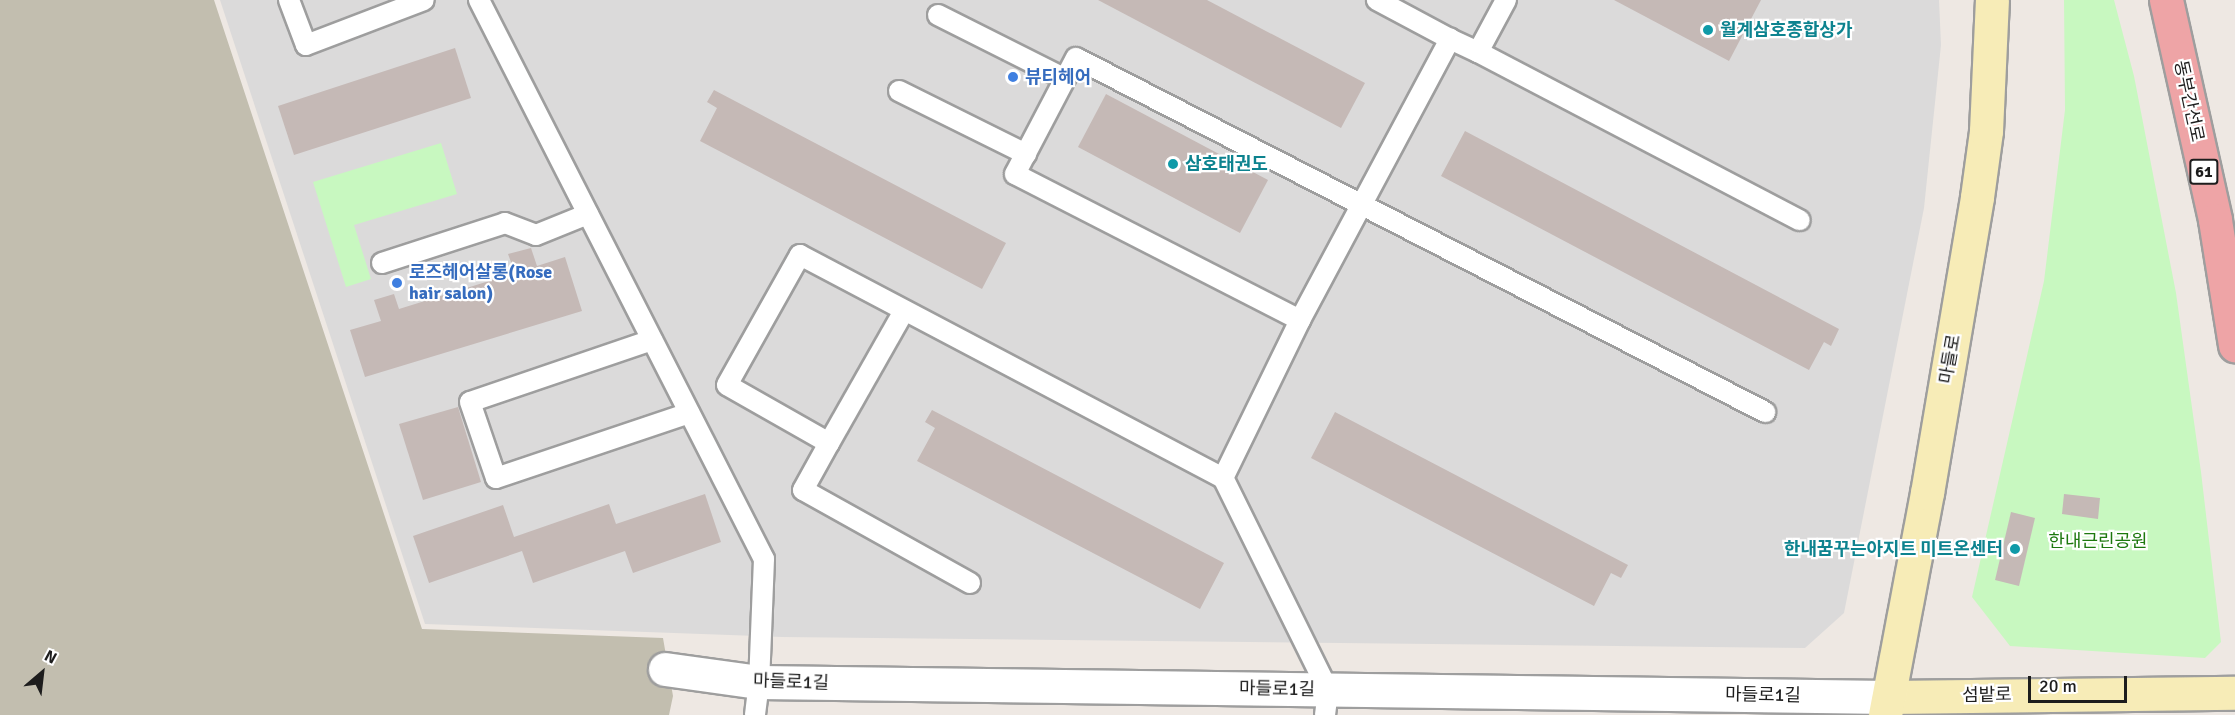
<!DOCTYPE html>
<meta charset="utf-8">
<style>
body{margin:0}
#map{position:relative;width:2235px;height:715px;overflow:hidden;background:#eee8e3;font-family:Signika,"Noto Sans KR",sans-serif}
div>[style]{position:absolute}
.residential>*{inset:0;background:#dbdada}
.construction>*{inset:0;background:#c2beaf}
.park>*{inset:0;background:#c8f8c0}
.building>*{inset:0;background:#c5b9b6}
.roads{filter:drop-shadow(2px 0 #9e9e9e) drop-shadow(-2px 0 #9e9e9e) drop-shadow(0 2px #9e9e9e) drop-shadow(0 -2px #9e9e9e)}
.service>*{height:20px;margin:-10px;padding:0 10px;transform-origin:10px;border-radius:10px;background:#fff}
.minor>*{height:33px;margin:-16.5px;padding:0 16.5px;transform-origin:16.5px;border-radius:16.5px;background:#fff}
.secondary>*{height:33px;margin:-16.5px;padding:0 16.5px;transform-origin:16.5px;border-radius:16.5px;background:#f7ecb7}
.trunk>*{height:33px;margin:-16.5px;padding:0 16.5px;transform-origin:16.5px;border-radius:16.5px;background:#eea4a6}
.dots>*{width:16px;height:16px;translate:-50% -50%;box-sizing:border-box;border:3px solid #fff;border-radius:50%}
span{translate:-50% -50%;white-space:nowrap;text-align:center;line-height:1.15;-webkit-text-stroke:4.5px #fff;paint-order:stroke}
.shield-label span{padding:2px 4px;background:#fff;border:2px solid;border-radius:4px;-webkit-text-stroke-width:0}
.shield-label{font-size:16px;color:#1d1d1d;font-weight:700}
.culture-label{font-size:18px;color:#0d838f;font-weight:700}
.left{translate:0 -50%;text-align:left}
.right{translate:-100% -50%;text-align:right}
.shop-label{font-size:18px;color:#366cbe;font-weight:700}
.street-label{font-size:18px;color:#1d1d1d}
.park-label{font-size:18px;color:#1d780e}
.north{position:absolute;left:12px;top:643px;width:60px;height:60px;-webkit-text-stroke:4px #fff;paint-order:stroke;rotate:28deg;font-size:16px;font-weight:700;line-height:24px;text-align:center;color:#1d1d1d}
.north::after{content:'';display:block;margin:auto;width:21px;height:27px;background:#1d1d1d;clip-path:polygon(50% 0,100% 100%,50% 72%,0 100%)}
.scale{position:absolute;left:2028px;top:676px;width:99px;height:27px;box-sizing:border-box;border:3px solid #1d1d1d;border-top:0;padding-left:8px;font-size:18px;line-height:21px;white-space:nowrap;color:#1d1d1d;-webkit-text-stroke:4px #fff;paint-order:stroke}
</style>
<div id="map">
<div class="residential">
<i style="clip-path:polygon(220px 0,1939px 0,1941px 45px,1924px 208px,1844px 613px,1805px 648px,782px 637px,425px 624px)"></i>
</div>
<div class="construction">
<i style="clip-path:polygon(0 0,214px 0,422px 629px,663px 638px,673px 696px,669px 715px,0 715px)"></i>
</div>
<div class="park">
<i style="clip-path:polygon(2064px 0,2114px 0,2134px 76px,2176px 293px,2201px 472px,2221px 642px,2205px 658px,2010px 646px,1972px 597px,2044px 281px,2065px 110px)"></i>
<i style="clip-path:polygon(441px 143px,457px 194px,354px 225px,371px 279px,346px 287px,313px 182px)"></i>
</div>
<div class="building">
<i style="clip-path:polygon(1098px 0,1207px 0,1365px 83px,1341px 128px)"></i>
<i style="clip-path:polygon(1614px 0,1761px 0,1729px 61px)"></i>
<i style="clip-path:polygon(455px 48px,471px 98px,294px 155px,278px 106px)"></i>
<i style="clip-path:polygon(714px 90px,1006px 243px,982px 289px,700px 141px,717px 108px,707px 102px)"></i>
<i style="clip-path:polygon(1106px 94px,1268px 180px,1240px 233px,1078px 147px)"></i>
<i style="clip-path:polygon(1465px 131px,1839px 329px,1831px 346px,1824px 342px,1809px 370px,1441px 176px)"></i>
<i style="clip-path:polygon(531px 248px,537px 266px,565px 257px,582px 311px,365px 377px,350px 330px,381px 321px,374px 300px,394px 294px,399px 309px,515px 273px,508px 254px)"></i>
<i style="clip-path:polygon(458px 407px,481px 482px,423px 500px,399px 424px)"></i>
<i style="clip-path:polygon(932px 410px,1224px 563px,1200px 609px,917px 461px,935px 428px,925px 422px)"></i>
<i style="clip-path:polygon(1335px 412px,1628px 565px,1621px 578px,1611px 573px,1594px 606px,1311px 458px)"></i>
<i style="clip-path:polygon(705px 494px,721px 542px,633px 573px,625px 551px,533px 583px,522px 551px,429px 583px,413px 536px,503px 505px,514px 537px,609px 504px,616px 524px)"></i>
<i style="clip-path:polygon(2064px 494px,2100px 498px,2098px 519px,2062px 514px)"></i>
<i style="clip-path:polygon(2011px 512px,2035px 518px,2019px 586px,1995px 580px)"></i>
</div>
<div class="roads">
<div class="service">
<i style="left:289px;top:0;width:48px;rotate:69.3deg"></i>
<i style="left:306px;top:45px;width:126px;rotate:-20.9deg"></i>
<i style="left:479px;top:0;width:627px;rotate:62.99deg"></i>
<i style="left:764px;top:559px;width:123px;rotate:92.3deg"></i>
<i style="left:759px;top:682px;width:33px;rotate:97deg"></i>
<i style="left:938px;top:15px;width:142px;rotate:26.7deg"></i>
<i style="left:1450px;top:39px;width:31px;rotate:25deg"></i>
<i style="left:1478px;top:52px;width:59px;rotate:-61.7deg"></i>
<i style="left:1478px;top:52px;width:363px;rotate:27.6deg"></i>
<i style="left:899px;top:91px;width:142px;rotate:26.4deg"></i>
<i style="left:382px;top:263px;width:129px;rotate:-18deg"></i>
<i style="left:505px;top:223px;width:33px;rotate:21deg"></i>
<i style="left:536px;top:235px;width:56px;rotate:-22deg"></i>
<i style="left:1300px;top:320px;width:320px;rotate:-152.9deg"></i>
<i style="left:1015px;top:174px;width:131px;rotate:-62.3deg"></i>
<i style="left:1076px;top:58px;width:775px;rotate:27.19deg"></i>
<i style="left:652px;top:340px;width:192px;rotate:161.2deg"></i>
<i style="left:470px;top:402px;width:80px;rotate:71.1deg"></i>
<i style="left:496px;top:478px;width:204px;rotate:-18.6deg"></i>
<i style="left:829px;top:443px;width:152px;rotate:-60.4deg"></i>
<i style="left:970px;top:583px;width:191px;rotate:-150.9deg"></i>
<i style="left:803px;top:490px;width:54px;rotate:-61deg"></i>
<i style="left:829px;top:443px;width:117px;rotate:-150.4deg"></i>
<i style="left:727px;top:385px;width:149px;rotate:-60.7deg"></i>
<i style="left:800px;top:255px;width:478px;rotate:27.8deg"></i>
<i style="left:1325px;top:715px;width:25px;rotate:-83deg"></i>
<i style="left:1328px;top:690px;width:237px;rotate:-116.3deg"></i>
<i style="left:1223px;top:478px;width:176px;rotate:-64deg"></i>
<i style="left:1300px;top:320px;width:319px;rotate:-61.9deg"></i>
<i style="left:1450px;top:39px;width:83px;rotate:-151.9deg"></i>
</div>
<div class="minor">
<i style="left:665px;top:669px;width:95px;rotate:7.9deg"></i>
<i style="left:759px;top:682px;width:1130px;rotate:0.76deg"></i>
</div>
<div class="secondary">
<i style="left:1889px;top:697px;width:346px;rotate:-0.7deg"></i>
<i style="left:1885px;top:715px;width:226px;rotate:-79.3deg"></i>
<i style="left:1927px;top:493px;width:300px;rotate:-80.4deg"></i>
<i style="left:1977px;top:197px;width:67px;rotate:-82.2deg"></i>
<i style="left:1986px;top:131px;width:131px;rotate:-87.4deg"></i>
</div>
<div class="trunk">
<i style="left:2166px;top:0;width:225px;rotate:77.4deg"></i>
<i style="left:2215px;top:220px;width:127px;rotate:80.9deg"></i>
</div>
</div>
<div class="dots">
<i style="left:1708px;top:30px;background:#0f9aa8"></i>
<i style="left:1013px;top:77px;background:#3f7fe0"></i>
<i style="left:1173px;top:164px;background:#0f9aa8"></i>
<i style="left:397px;top:283px;background:#3f7fe0"></i>
<i style="left:2015px;top:549px;background:#0f9aa8"></i>
</div>
<div class="shield-label">
<span style="left:2204px;top:172px">61</span>
</div>
<div class="culture-label">
<span class="left" style="left:1720px;top:30px">월계삼호종합상가</span>
<span class="left" style="left:1185px;top:164px">삼호태권도</span>
<span class="right" style="left:2003px;top:549px">한내꿈꾸는아지트 미트온센터</span>
</div>
<div class="shop-label">
<span class="left" style="left:1025px;top:77px">뷰티헤어</span>
<span class="left" style="left:409px;top:283px">로즈헤어살롱(Rose<br>hair salon)</span>
</div>
<div class="street-label">
<span style="left:2189px;top:101px;rotate:78deg">동부간선로</span>
<span style="left:1950px;top:359px;rotate:-80deg">마들로</span>
<span style="left:791px;top:682px;rotate:2deg">마들로1길</span>
<span style="left:1277px;top:689px;rotate:1deg">마들로1길</span>
<span style="left:1763px;top:695px;rotate:1deg">마들로1길</span>
<span style="left:1987px;top:695px;rotate:-1deg">섬밭로</span>
</div>
<div class="park-label">
<span style="left:2098px;top:541px">한내근린공원</span>
</div>
<div class="north">N</div>
<div class="scale">20 m</div>
</div>
